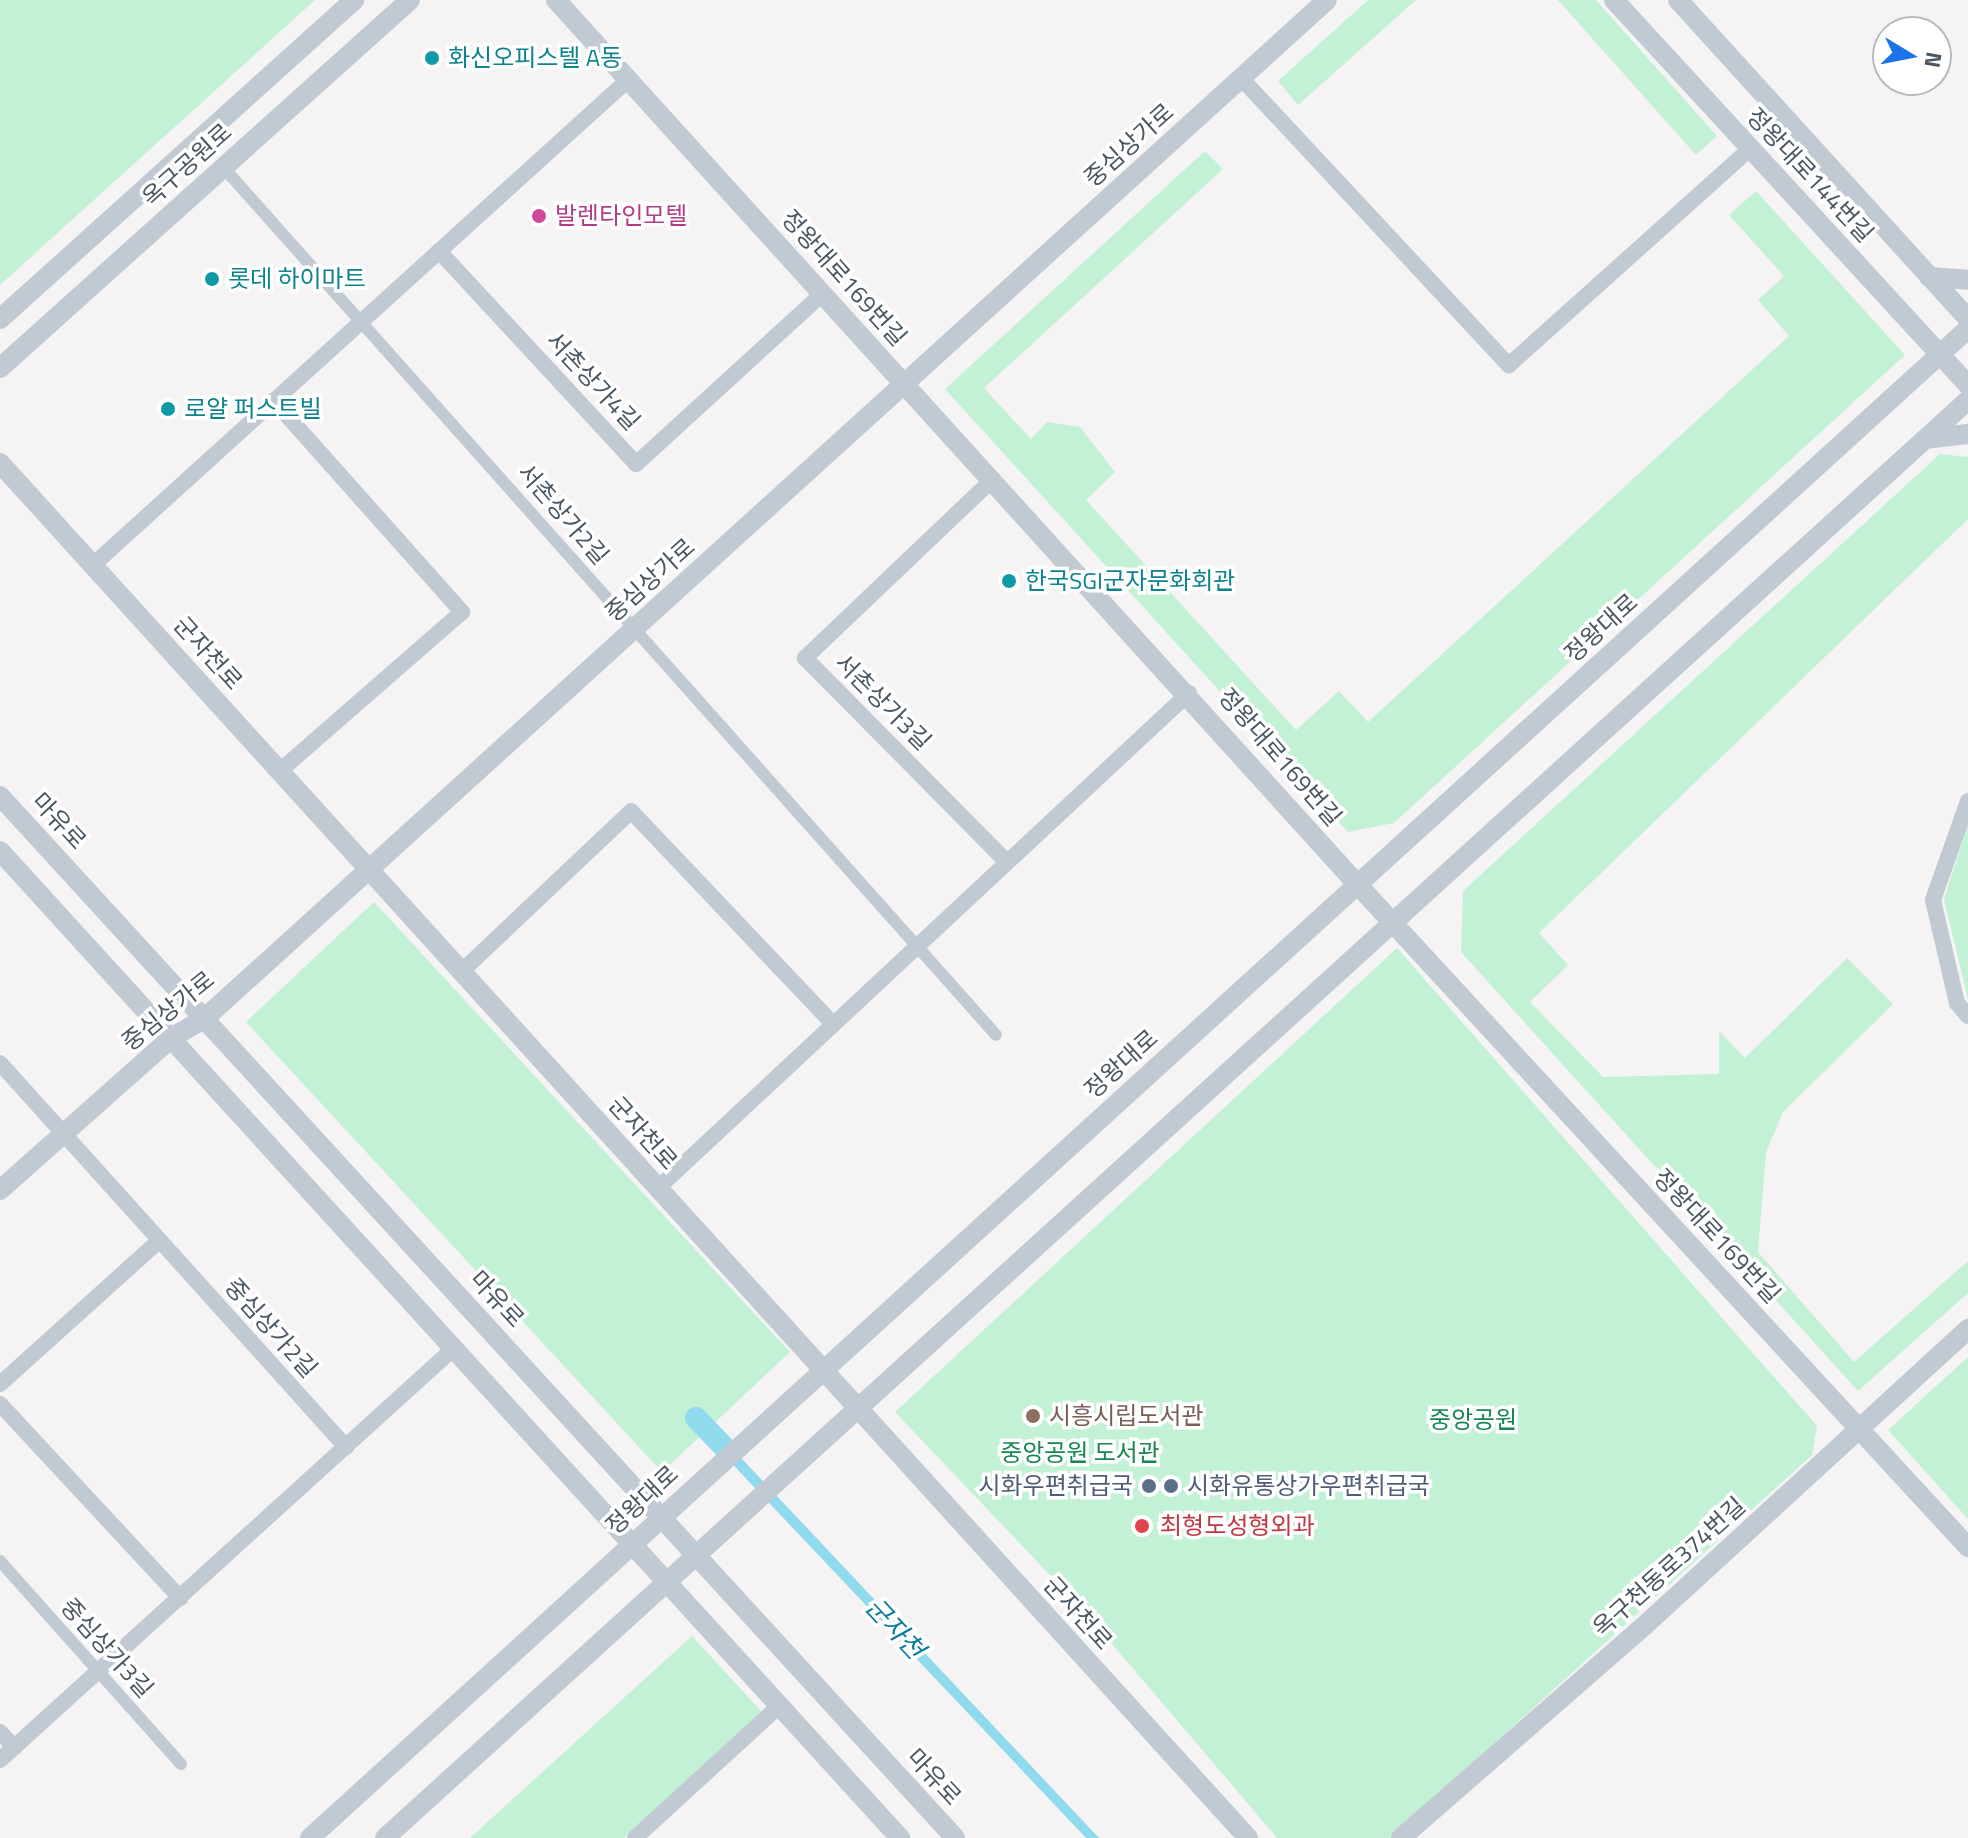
<!DOCTYPE html>
<meta charset="utf-8">
<style>
body{margin:0}
#map{position:relative;width:1968px;height:1838px;overflow:hidden;background:#f5f3f3;font-family:"Titillium Web","Noto Sans KR",sans-serif}
div>[style]{position:absolute}
.green>*{inset:0;background:#c3f1d5}
.water>*{inset:0;background:#90daee}
.canal>*{height:22px;margin:-11px;padding:0 11px;transform-origin:11px;border-radius:11px;background:#90daee}
.pedestrian>*{height:12px;margin:-6px;padding:0 6px;transform-origin:6px;border-radius:6px;background:#c1cad2}
.minor>*{height:16px;margin:-8px;padding:0 8px;transform-origin:8px;border-radius:8px;background:#c1cad2}
.tertiary>*{height:20px;margin:-10px;padding:0 10px;transform-origin:10px;border-radius:10px;background:#c1cad2}
.dots>*{width:22px;height:22px;translate:-50% -50%;box-sizing:border-box;border:4px solid #fff;border-radius:50%}
span{translate:-50% -50%;white-space:nowrap;text-align:center;line-height:1.15;-webkit-text-stroke:7px #fff;paint-order:stroke}
.culture-label{font-size:24px;color:#0d838f}
.left{translate:0 -50%;text-align:left}
.street-label{font-size:24px;color:#4a5661}
.hotel-label{font-size:24px;color:#b23c85}
.education-label{font-size:24px;color:#785e54}
.park-label{font-size:24px;color:#17864f}
.service-label{font-size:24px;color:#4e5e75}
.right{translate:-100% -50%;text-align:right}
.health-label{font-size:24px;color:#be3a42}
.water-label{font-size:26px;color:#0c7c9b;font-style:italic}
.north{position:absolute;left:1872px;top:16px;width:80px;height:80px;box-sizing:border-box;background:#fff;border:2px solid #b7bbc0;border-radius:50%;rotate:100deg;font-size:22px;font-weight:700;line-height:32px;text-align:center;color:#4a5661}
.north::after{content:'';display:block;margin:auto;width:28px;height:36px;background:#1a73e8;clip-path:polygon(50% 0,100% 100%,50% 72%,0 100%)}
</style>
<div id="map">
<div class="green">
<i style="clip-path:polygon(0 0,315px 0,0 285px)"></i>
<i style="clip-path:polygon(1368px 0,1416px 0,1298px 105px,1278px 81px)"></i>
<i style="clip-path:polygon(1558px 0,1596px 0,1717px 136px,1696px 155px)"></i>
<i style="clip-path:polygon(1205px 151px,1223px 169px,984px 388px,1031px 439px,1047px 422px,1080px 427px,1115px 472px,1086px 500px,1296px 730px,1339px 691px,1368px 722px,1789px 336px,1758px 300px,1784px 276px,1729px 215px,1756px 191px,1905px 355px,1394px 823px,1348px 832px,945px 389px)"></i>
<i style="clip-path:polygon(1940px 454px,1968px 457px,1968px 519px,1539px 933px,1568px 965px,1530px 1002px,1603px 1077px,1719px 1074px,1719px 1031px,1745px 1058px,1847px 958px,1893px 1004px,1783px 1112px,1766px 1152px,1758px 1252px,1854px 1362px,1968px 1261px,1968px 1293px,1858px 1391px,1461px 952px,1463px 891px)"></i>
<i style="clip-path:polygon(1968px 825px,1968px 999px,1944px 899px)"></i>
<i style="clip-path:polygon(374px 902px,790px 1352px,662px 1472px,246px 1022px)"></i>
<i style="clip-path:polygon(1397px 948px,1817px 1426px,1812px 1455px,1390px 1838px,1277px 1838px,1085px 1612px,895px 1412px)"></i>
<i style="clip-path:polygon(1968px 1357px,1968px 1519px,1888px 1430px)"></i>
<i style="clip-path:polygon(692px 1636px,762px 1712px,624px 1838px,470px 1838px)"></i>
</div>
<div class="water">
<i style="clip-path:polygon(711px 1426px,1099px 1838px,1086px 1838px,703px 1433px)"></i>
</div>
<div class="canal">
<i style="left:696px;top:1418px;width:45px;rotate:45.9deg"></i>
</div>
<div class="pedestrian">
<i style="left:223px;top:167px;width:1162px;rotate:48.31deg"></i>
<i style="left:0;top:1561px;width:272px;rotate:48.3deg"></i>
</div>
<div class="minor">
<i style="left:1241px;top:78px;width:393px;rotate:47deg"></i>
<i style="left:1509px;top:365px;width:324px;rotate:-41.9deg"></i>
<i style="left:439px;top:251px;width:290px;rotate:47.2deg"></i>
<i style="left:636px;top:464px;width:253px;rotate:-42.4deg"></i>
<i style="left:274px;top:401px;width:283px;rotate:48.3deg"></i>
<i style="left:462px;top:612px;width:242px;rotate:138.9deg"></i>
<i style="left:993px;top:479px;width:260px;rotate:136.4deg"></i>
<i style="left:805px;top:658px;width:287px;rotate:45.3deg"></i>
<i style="left:93px;top:565px;width:724px;rotate:-42.2deg"></i>
<i style="left:1968px;top:801px;width:105px;rotate:109.5deg"></i>
<i style="left:1933px;top:900px;width:106px;rotate:76.9deg"></i>
<i style="left:1957px;top:1003px;width:17px;rotate:50deg"></i>
<i style="left:461px;top:972px;width:234px;rotate:-43.4deg"></i>
<i style="left:631px;top:811px;width:294px;rotate:46.5deg"></i>
<i style="left:0;top:1063px;width:517px;rotate:47.98deg"></i>
<i style="left:658px;top:1188px;width:726px;rotate:-42.99deg"></i>
<i style="left:0;top:1384px;width:214px;rotate:-42deg"></i>
<i style="left:0;top:1404px;width:265px;rotate:47.1deg"></i>
<i style="left:0;top:1732px;width:21px;rotate:47deg"></i>
<i style="left:0;top:1760px;width:613px;rotate:-42.22deg"></i>
<i style="left:635px;top:1838px;width:197px;rotate:-42.5deg"></i>
</div>
<div class="tertiary">
<i style="left:556px;top:0;width:1193px;rotate:47.82deg"></i>
<i style="left:1357px;top:884px;width:902px;rotate:47.34deg"></i>
<i style="left:1614px;top:0;width:523px;rotate:47.4deg"></i>
<i style="left:1678px;top:0;width:431px;rotate:47.7deg"></i>
<i style="left:1929px;top:277px;width:39px;rotate:4deg"></i>
<i style="left:0;top:319px;width:477px;rotate:-42deg"></i>
<i style="left:0;top:368px;width:551px;rotate:-41.91deg"></i>
<i style="left:1925px;top:439px;width:43px;rotate:-6.6deg"></i>
<i style="left:0;top:463px;width:1857px;rotate:47.77deg"></i>
<i style="left:0;top:796px;width:1413px;rotate:47.49deg"></i>
<i style="left:0;top:851px;width:1336px;rotate:47.64deg"></i>
<i style="left:0;top:1190px;width:229px;rotate:-41.6deg"></i>
<i style="left:171px;top:1038px;width:38px;rotate:-30deg"></i>
<i style="left:204px;top:1019px;width:1516px;rotate:-42.22deg"></i>
<i style="left:310px;top:1838px;width:2242px;rotate:-42.31deg"></i>
<i style="left:385px;top:1838px;width:2139px;rotate:-42.25deg"></i>
<i style="left:1401px;top:1838px;width:322px;rotate:-41.1deg"></i>
<i style="left:1644px;top:1626px;width:440px;rotate:-42.5deg"></i>
</div>
<div class="dots">
<i style="left:432px;top:58px;background:#0f9aa8"></i>
<i style="left:539px;top:216px;background:#d1479c"></i>
<i style="left:212px;top:279px;background:#0f9aa8"></i>
<i style="left:168px;top:409px;background:#0f9aa8"></i>
<i style="left:1009px;top:581px;background:#0f9aa8"></i>
<i style="left:1033px;top:1416px;background:#8d6e63"></i>
<i style="left:1149px;top:1486px;background:#5c6f8a"></i>
<i style="left:1171px;top:1486px;background:#5c6f8a"></i>
<i style="left:1142px;top:1526px;background:#e0444e"></i>
</div>
<div class="culture-label">
<span class="left" style="left:448px;top:58px">화신오피스텔 A동</span>
<span class="left" style="left:228px;top:279px">롯데 하이마트</span>
<span class="left" style="left:184px;top:409px">로얄 퍼스트빌</span>
<span class="left" style="left:1025px;top:581px">한국SGI군자문화회관</span>
</div>
<div class="street-label">
<span style="left:1129px;top:145px;rotate:-42deg">중심상가로</span>
<span style="left:187px;top:165px;rotate:-42deg">옥구공원로</span>
<span style="left:1810px;top:175px;rotate:47deg">정왕대로144번길</span>
<span style="left:844px;top:278px;rotate:48deg">정왕대로169번길</span>
<span style="left:593px;top:381px;rotate:47deg">서촌상가4길</span>
<span style="left:563px;top:514px;rotate:49deg">서촌상가2길</span>
<span style="left:650px;top:580px;rotate:-42deg">중심상가로</span>
<span style="left:1601px;top:628px;rotate:-42deg">정왕대로</span>
<span style="left:208px;top:653px;rotate:48deg">군자천로</span>
<span style="left:883px;top:702px;rotate:45deg">서촌상가3길</span>
<span style="left:1280px;top:757px;rotate:49deg">정왕대로169번길</span>
<span style="left:59px;top:821px;rotate:47deg">마유로</span>
<span style="left:168px;top:1011px;rotate:-39deg">중심상가로</span>
<span style="left:1121px;top:1064px;rotate:-42deg">정왕대로</span>
<span style="left:643px;top:1133px;rotate:48deg">군자천로</span>
<span style="left:1717px;top:1236px;rotate:47deg">정왕대로169번길</span>
<span style="left:497px;top:1299px;rotate:47deg">마유로</span>
<span style="left:271px;top:1328px;rotate:48deg">중심상가2길</span>
<span style="left:642px;top:1500px;rotate:-43deg">정왕대로</span>
<span style="left:1669px;top:1567px;rotate:-42deg">옥구천동로374번길</span>
<span style="left:1078px;top:1613px;rotate:48deg">군자천로</span>
<span style="left:107px;top:1648px;rotate:48deg">중심상가3길</span>
<span style="left:934px;top:1777px;rotate:47deg">마유로</span>
</div>
<div class="hotel-label">
<span class="left" style="left:555px;top:216px">발렌타인모텔</span>
</div>
<div class="education-label">
<span class="left" style="left:1049px;top:1416px">시흥시립도서관</span>
</div>
<div class="park-label">
<span style="left:1473px;top:1420px">중앙공원</span>
<span style="left:1080px;top:1453px">중앙공원 도서관</span>
</div>
<div class="service-label">
<span class="right" style="left:1133px;top:1486px">시화우편취급국</span>
<span class="left" style="left:1187px;top:1486px">시화유통상가우편취급국</span>
</div>
<div class="health-label">
<span class="left" style="left:1160px;top:1526px">최형도성형외과</span>
</div>
<div class="water-label">
<span style="left:895px;top:1628px;rotate:47deg">군자천</span>
</div>
<div class="north">N</div>
</div>
